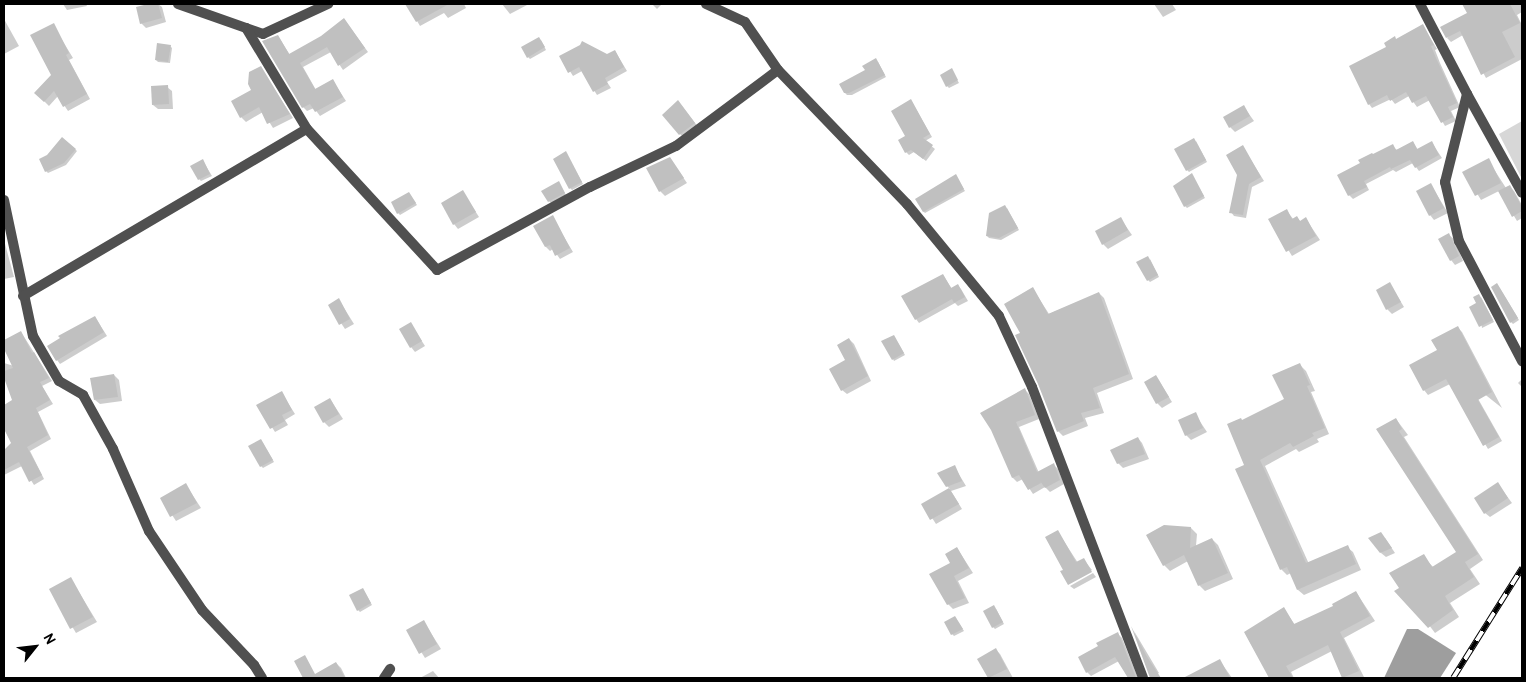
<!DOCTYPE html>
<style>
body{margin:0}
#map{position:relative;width:1526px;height:682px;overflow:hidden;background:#fff;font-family:Overpass,sans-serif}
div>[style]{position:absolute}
.green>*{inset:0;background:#d7d7d7}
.water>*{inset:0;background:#9e9e9e}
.shadow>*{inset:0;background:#0003}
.building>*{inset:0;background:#c0c0c0}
.street>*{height:10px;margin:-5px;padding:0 5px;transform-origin:5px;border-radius:5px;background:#505050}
.rail>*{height:5.5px;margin-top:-2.75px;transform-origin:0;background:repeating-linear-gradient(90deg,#fff 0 11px,#000 0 22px);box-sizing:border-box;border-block:1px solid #000}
span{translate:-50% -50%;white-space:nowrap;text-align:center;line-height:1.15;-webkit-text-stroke:4.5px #fff;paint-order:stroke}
.frame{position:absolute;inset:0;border:5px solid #000;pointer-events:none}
.north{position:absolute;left:10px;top:622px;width:50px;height:50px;-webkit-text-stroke:4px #fff;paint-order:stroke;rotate:61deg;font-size:14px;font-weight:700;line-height:20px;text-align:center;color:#000}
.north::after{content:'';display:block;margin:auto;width:18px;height:22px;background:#000;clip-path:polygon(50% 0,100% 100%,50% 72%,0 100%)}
</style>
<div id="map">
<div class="green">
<i style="clip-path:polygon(1522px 121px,1522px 179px,1499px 134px)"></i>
</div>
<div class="water">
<i style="clip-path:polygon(1407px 629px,1418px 629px,1456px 653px,1440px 678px,1384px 678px)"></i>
</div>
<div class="shadow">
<i style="clip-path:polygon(63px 4px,86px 4px,87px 6px,67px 10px)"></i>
<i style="clip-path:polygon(153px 4px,158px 4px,162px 7px,166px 22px,146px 28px,141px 23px,137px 8px)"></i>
<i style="clip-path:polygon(407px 4px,464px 4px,466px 8px,448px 18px,444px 13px,420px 26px)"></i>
<i style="clip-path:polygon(502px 4px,529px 4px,510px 14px)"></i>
<i style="clip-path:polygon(652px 4px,662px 4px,657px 9px)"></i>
<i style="clip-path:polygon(1154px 4px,1172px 4px,1176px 10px,1163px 17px)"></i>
<i style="clip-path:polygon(1463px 4px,1522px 4px,1522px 12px,1517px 15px,1522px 25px,1522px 59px,1486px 78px,1463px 35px,1451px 42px,1447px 38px,1468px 13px)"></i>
<i style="clip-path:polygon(4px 19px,19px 46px,4px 54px)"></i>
<i style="clip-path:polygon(344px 19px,368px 52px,343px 70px,331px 52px,303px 67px,316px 90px,333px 81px,346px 101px,320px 116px,314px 108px,307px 111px,303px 107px,278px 36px,290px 55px,322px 37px)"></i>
<i style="clip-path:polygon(53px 25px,73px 58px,69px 60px,90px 99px,68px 111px,58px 96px,49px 106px,36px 93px,52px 75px)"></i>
<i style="clip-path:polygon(1423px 26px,1437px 49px,1435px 50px,1440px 63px,1460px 107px,1451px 111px,1456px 121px,1445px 126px,1430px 100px,1417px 107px,1409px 96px,1395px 104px,1391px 99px,1372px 108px,1369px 104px,1388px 47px,1396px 40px)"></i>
<i style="clip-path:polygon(541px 40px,546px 50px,530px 59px,528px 57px)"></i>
<i style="clip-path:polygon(170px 46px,172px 48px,170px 63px,158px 62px,156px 60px)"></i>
<i style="clip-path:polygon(615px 51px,627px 71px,607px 82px,611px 88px,597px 95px,582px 71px,573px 76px,561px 57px,607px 55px)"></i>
<i style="clip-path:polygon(878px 62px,886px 77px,852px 95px,847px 95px,845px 93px)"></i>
<i style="clip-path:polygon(260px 67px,293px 118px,273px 128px,263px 112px,246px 122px,241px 117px)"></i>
<i style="clip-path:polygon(953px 72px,959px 83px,949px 88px,947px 86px)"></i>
<i style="clip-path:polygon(167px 87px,172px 91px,173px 109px,158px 109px,153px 105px)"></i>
<i style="clip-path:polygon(678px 101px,699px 128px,685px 139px,680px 134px)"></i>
<i style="clip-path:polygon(913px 104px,932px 137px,925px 141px,935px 149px,926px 161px,914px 152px,909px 155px,906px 152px,907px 137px)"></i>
<i style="clip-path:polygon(1244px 107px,1254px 121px,1235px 132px,1230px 127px)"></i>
<i style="clip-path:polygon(63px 139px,77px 151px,66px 165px,48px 173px,46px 171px)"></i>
<i style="clip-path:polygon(1196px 141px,1207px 162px,1189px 172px,1187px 170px)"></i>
<i style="clip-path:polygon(1413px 142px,1418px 150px,1432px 143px,1442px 158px,1419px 171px,1413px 163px,1396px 172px,1393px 170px,1366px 184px,1369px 190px,1353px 199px,1349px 195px,1392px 146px,1397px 150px)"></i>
<i style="clip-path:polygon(1243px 147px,1264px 181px,1252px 187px,1246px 218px,1234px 216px,1231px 212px)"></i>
<i style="clip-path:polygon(566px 153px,583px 184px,572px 190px,570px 188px)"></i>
<i style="clip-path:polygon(670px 158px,687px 183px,665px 196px,660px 191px)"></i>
<i style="clip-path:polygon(1488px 160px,1506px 188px,1509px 186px,1514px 191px,1522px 205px,1522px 218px,1517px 221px,1499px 191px,1481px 200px,1464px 172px)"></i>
<i style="clip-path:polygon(203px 161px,212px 176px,201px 181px,199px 179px)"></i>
<i style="clip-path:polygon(1193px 177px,1205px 198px,1187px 208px,1185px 206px)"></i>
<i style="clip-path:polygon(957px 178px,965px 191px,925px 213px,923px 211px)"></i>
<i style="clip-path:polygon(560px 185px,566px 195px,551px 203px,549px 201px)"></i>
<i style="clip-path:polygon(1431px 185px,1448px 213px,1434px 220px,1430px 215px)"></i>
<i style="clip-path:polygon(463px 192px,479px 217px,458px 229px,454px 224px)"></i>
<i style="clip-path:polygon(409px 193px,417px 205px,400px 215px,398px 213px)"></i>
<i style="clip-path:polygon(1007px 208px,1019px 230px,1001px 240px,989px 238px,987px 236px)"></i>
<i style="clip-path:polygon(1286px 210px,1294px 220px,1297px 218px,1301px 222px,1306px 219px,1320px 240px,1292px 256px,1270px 220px)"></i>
<i style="clip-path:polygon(552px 217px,573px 252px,560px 259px,553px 249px,550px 251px,546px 247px,535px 226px)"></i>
<i style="clip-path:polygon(1120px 218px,1132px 235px,1108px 249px,1103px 244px)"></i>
<i style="clip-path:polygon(1449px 235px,1454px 239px,1463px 261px,1455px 265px,1451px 260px)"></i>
<i style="clip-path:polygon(4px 240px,14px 277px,4px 279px)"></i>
<i style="clip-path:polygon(1150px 259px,1159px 277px,1150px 282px,1148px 280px)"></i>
<i style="clip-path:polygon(943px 275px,952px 289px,958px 286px,961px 289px,968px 301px,958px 306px,955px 303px,919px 323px,916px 319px)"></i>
<i style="clip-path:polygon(1390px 284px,1404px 307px,1392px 314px,1387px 309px)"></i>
<i style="clip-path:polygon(1499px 287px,1519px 320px,1513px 324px,1511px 322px)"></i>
<i style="clip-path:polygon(1033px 289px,1049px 314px,1099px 293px,1104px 298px,1133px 379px,1097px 393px,1104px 413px,1085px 418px,1088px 426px,1063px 436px,1058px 431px,1021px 333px)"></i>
<i style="clip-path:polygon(1481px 297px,1494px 322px,1482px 328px,1478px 304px)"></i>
<i style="clip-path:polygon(339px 300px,354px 324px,345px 329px,329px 305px)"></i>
<i style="clip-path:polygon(95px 317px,107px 336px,60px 364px,57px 360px)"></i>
<i style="clip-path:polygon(411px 324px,425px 346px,415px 352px,411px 347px)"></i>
<i style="clip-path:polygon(1458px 328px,1462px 332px,1502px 408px,1468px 381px,1502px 441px,1488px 449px,1450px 384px,1428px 395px,1424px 390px,1438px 351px)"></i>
<i style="clip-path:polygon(21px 332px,52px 381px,42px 386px,53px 404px,38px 412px,51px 439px,30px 451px,44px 479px,34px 485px,22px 466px,4px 475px,4px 451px,11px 447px,13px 443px,4px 426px,4px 406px,14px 400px,4px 375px,4px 363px,14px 366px,4px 346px,4px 341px)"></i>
<i style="clip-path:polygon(895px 338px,905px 355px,894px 361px,893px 359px)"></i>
<i style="clip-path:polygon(849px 339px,854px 344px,871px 381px,847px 394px,842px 390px)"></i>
<i style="clip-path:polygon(1300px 365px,1306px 371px,1315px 391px,1311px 392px,1329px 434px,1317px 439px,1319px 442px,1299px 452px,1296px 449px,1265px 466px,1309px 564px,1347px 547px,1353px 552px,1361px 570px,1304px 595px,1298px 590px,1291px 573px,1287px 575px,1281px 569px,1245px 465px,1243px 421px,1285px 400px)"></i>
<i style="clip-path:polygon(114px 375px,119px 380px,122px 401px,100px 404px,95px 400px)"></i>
<i style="clip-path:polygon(1156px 376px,1172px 402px,1162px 408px,1157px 403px)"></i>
<i style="clip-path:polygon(1522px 379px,1522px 387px,1518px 383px)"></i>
<i style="clip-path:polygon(1025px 390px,1029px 394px,1039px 419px,1019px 427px,1039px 473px,1053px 464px,1058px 469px,1064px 484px,1050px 492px,1045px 487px,1033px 494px,1023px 479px,1017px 482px,1013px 478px,992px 429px)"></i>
<i style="clip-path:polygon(281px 392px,295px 414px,285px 420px,288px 425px,275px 432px,258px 405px)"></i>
<i style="clip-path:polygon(330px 399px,343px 419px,329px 427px,324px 422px)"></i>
<i style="clip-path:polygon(1195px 414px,1207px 432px,1191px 440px,1186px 435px)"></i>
<i style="clip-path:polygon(1396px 419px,1408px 435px,1404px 437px,1483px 560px,1470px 569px,1480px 584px,1450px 603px,1459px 617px,1435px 633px,1401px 588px,1423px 556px,1434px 568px,1458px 552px,1377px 429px)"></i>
<i style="clip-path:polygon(1138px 438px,1142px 443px,1149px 459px,1123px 468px,1118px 463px)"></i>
<i style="clip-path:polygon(261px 440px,274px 462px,263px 468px,261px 466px)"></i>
<i style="clip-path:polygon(954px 466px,966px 486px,951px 491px,962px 509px,936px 524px,923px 504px,950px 489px,947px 486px)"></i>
<i style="clip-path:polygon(1498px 484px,1512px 503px,1490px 517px,1485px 513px)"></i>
<i style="clip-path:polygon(186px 485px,201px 508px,176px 521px,161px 498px)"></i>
<i style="clip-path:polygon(1191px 528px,1197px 534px,1196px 546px,1212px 539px,1218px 545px,1233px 579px,1205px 591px,1199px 585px,1188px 561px,1170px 571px,1164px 565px,1148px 536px)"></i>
<i style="clip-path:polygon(1058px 532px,1078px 563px,1084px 560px,1092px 570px,1068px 584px)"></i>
<i style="clip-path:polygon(1385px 538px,1395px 553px,1386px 557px,1381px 553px)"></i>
<i style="clip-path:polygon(957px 548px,973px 573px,958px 581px,969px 603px,953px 609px,948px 604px,951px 563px)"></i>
<i style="clip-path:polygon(1093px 573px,1096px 577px,1074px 589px,1070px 586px)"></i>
<i style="clip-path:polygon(71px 579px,97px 622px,76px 633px,50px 590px)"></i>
<i style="clip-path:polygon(364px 591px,372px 605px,360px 612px,358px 610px)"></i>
<i style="clip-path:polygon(1356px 592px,1375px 621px,1344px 638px,1364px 677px,1344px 678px,1332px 651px,1291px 672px,1294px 678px,1270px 678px,1245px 633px,1284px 609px,1295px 625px,1335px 607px)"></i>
<i style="clip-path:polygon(996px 609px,1004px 624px,995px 629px,993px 627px)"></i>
<i style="clip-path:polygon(955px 617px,964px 631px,954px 636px,952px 634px)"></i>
<i style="clip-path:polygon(424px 622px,441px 649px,425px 658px,408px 631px)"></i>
<i style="clip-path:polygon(1134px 631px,1159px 673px,1154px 676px,1149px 672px)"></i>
<i style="clip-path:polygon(1118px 634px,1122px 638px,1138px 678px,1130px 678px,1119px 661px,1091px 676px,1087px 672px)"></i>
<i style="clip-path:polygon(996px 650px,1000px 654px,1013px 678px,989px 678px,979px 659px)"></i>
<i style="clip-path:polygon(1220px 661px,1232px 678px,1186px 678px)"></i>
<i style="clip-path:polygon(336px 663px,341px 668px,346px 678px,328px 678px,324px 670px)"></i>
<i style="clip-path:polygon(433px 671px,439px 678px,420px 678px)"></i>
</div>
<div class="building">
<i style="clip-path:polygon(148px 4px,158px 4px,162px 18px,140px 24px,136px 7px)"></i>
<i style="clip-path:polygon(405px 4px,449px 4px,416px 22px)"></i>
<i style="clip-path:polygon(1462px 4px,1510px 4px,1520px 23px,1502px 32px,1515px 57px,1481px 75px,1460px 31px,1446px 38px,1440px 27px,1467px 13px)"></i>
<i style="clip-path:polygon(344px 18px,365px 48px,338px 66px,327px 47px,300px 63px,315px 89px,333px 79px,343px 97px,315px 112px,310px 104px,302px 108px,262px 41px,278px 35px,289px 54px,321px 36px)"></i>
<i style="clip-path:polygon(54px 23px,69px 53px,66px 55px,87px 94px,63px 107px,54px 91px,44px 102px,34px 93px,51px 75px,30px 35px)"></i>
<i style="clip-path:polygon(1423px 24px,1434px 45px,1431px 46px,1436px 58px,1457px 103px,1448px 107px,1453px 117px,1441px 123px,1426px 96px,1412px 103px,1406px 92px,1390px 101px,1387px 95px,1368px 105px,1349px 66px,1386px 47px,1384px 43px,1395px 36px,1396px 39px)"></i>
<i style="clip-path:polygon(539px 37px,545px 47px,527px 58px,521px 47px)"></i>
<i style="clip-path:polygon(582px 41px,607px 54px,615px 50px,624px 67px,605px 78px,608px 84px,593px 92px,579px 67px,568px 73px,559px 56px,580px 45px)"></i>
<i style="clip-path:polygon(157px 43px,171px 45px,168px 62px,155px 60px)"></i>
<i style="clip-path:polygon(876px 58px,885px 75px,849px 93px,844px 93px,839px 84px,865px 70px,862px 66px)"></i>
<i style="clip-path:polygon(261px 66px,290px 114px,267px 124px,259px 107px,240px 118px,231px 101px,251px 90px,248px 84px,249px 72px)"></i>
<i style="clip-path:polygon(952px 68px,958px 80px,946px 87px,940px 75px)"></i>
<i style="clip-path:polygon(168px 85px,169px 104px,152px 105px,151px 86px)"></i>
<i style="clip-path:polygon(911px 99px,930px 134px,923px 138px,933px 145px,923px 159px,911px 150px,905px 153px,898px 140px,905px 136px,891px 111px)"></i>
<i style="clip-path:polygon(678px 100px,695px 123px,679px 135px,662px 115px)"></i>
<i style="clip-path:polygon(1244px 105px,1250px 116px,1229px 128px,1223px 117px)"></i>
<i style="clip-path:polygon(62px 137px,76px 149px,64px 163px,45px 172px,39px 159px,47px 155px)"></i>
<i style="clip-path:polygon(1194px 138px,1206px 160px,1186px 171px,1174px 149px)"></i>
<i style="clip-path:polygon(1413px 141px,1417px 149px,1432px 141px,1439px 155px,1415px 168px,1410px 160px,1391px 169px,1390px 167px,1364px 181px,1367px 187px,1348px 196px,1337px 175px,1360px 163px,1358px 160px,1372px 153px,1373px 154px,1393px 144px,1396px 150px)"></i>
<i style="clip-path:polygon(1243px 145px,1261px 177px,1249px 184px,1243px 215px,1229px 213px,1237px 175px,1226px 155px)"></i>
<i style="clip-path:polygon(566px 151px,582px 182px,569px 189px,553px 159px)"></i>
<i style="clip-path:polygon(670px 157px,684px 178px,659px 192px,646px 168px)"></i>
<i style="clip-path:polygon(1489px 158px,1501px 183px,1475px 196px,1462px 172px)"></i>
<i style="clip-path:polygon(203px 159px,210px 174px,198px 180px,190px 166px)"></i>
<i style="clip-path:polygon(1192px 173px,1204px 196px,1184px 207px,1173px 186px)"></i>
<i style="clip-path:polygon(956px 174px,964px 189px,923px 212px,915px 199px)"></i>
<i style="clip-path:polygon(559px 181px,565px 193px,548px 202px,541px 191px)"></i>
<i style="clip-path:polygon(1431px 183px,1444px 208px,1429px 216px,1416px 191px)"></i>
<i style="clip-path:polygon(1510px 185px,1522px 207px,1522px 211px,1512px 217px,1498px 191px)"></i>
<i style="clip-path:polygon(463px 190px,476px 212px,453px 225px,441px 203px)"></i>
<i style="clip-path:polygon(409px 192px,416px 203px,397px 214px,391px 202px)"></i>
<i style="clip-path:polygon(1005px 205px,1018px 228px,999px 238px,986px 236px,989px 213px)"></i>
<i style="clip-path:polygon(1287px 209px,1292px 219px,1297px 216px,1300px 221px,1306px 217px,1316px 236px,1286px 252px,1268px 219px)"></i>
<i style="clip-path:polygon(553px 215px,570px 248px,555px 256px,550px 245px,545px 247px,533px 226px)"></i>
<i style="clip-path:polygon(1121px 217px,1128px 230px,1102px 245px,1095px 231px)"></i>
<i style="clip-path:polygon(1449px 233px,1459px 256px,1450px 261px,1438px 239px)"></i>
<i style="clip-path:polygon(1148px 256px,1158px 275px,1147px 281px,1136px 262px)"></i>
<i style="clip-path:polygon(943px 274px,951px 288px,958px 284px,965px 297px,954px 303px,952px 299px,915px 320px,901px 296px)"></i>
<i style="clip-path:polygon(1390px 282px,1401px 302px,1386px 310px,1376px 290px)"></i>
<i style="clip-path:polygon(1497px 283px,1518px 318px,1510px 323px,1491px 287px)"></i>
<i style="clip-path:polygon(1033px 287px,1048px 314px,1099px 292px,1129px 374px,1093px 388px,1100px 408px,1081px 413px,1084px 421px,1057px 432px,1038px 384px,1015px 335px,1020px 333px,1004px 304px)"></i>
<i style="clip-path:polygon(1479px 294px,1493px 320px,1479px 327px,1469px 307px,1476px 303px,1473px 297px)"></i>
<i style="clip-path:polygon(339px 298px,350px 319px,339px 325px,328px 305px)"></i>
<i style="clip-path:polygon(95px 316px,104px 332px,56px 361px,47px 346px,60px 338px,58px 336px)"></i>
<i style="clip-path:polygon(411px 322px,422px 341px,410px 348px,399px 329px)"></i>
<i style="clip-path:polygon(1458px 326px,1492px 392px,1478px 400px,1499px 437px,1483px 446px,1446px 379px,1423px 391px,1409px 365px,1437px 350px,1431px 340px)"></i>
<i style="clip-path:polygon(21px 331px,32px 353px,34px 352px,49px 378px,40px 382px,50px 400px,36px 408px,48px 435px,27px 447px,42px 475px,29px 482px,19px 462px,4px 470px,4px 450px,11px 443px,4px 429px,4px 405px,12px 400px,4px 378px,4px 371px,13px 368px,4px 349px,4px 340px)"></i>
<i style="clip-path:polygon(894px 335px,904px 353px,892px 360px,881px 341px)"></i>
<i style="clip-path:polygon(849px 338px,868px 376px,841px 391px,829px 369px,845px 360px,837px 345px)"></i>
<i style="clip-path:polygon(1300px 363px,1310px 385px,1307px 386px,1325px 428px,1312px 433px,1314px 436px,1293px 447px,1290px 443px,1260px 460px,1306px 563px,1348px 545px,1356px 564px,1297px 590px,1287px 567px,1280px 570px,1235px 469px,1244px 465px,1227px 424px,1241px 418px,1242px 420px,1284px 399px,1272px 375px)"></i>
<i style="clip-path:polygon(114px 374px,118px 397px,94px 400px,90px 378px)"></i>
<i style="clip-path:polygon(1156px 375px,1169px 397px,1156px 404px,1144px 382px)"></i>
<i style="clip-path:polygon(1025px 388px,1035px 415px,1016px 422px,1037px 472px,1054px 463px,1060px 480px,1045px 488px,1040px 481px,1041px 483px,1028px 490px,1019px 475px,1012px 478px,991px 430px,980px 413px)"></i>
<i style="clip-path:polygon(282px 391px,292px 410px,282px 415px,285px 421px,270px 429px,256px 405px)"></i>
<i style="clip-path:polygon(330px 398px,339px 414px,323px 423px,314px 407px)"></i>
<i style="clip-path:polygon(1196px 412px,1203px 428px,1185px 436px,1178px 420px)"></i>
<i style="clip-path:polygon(1396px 418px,1402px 429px,1399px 431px,1478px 554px,1465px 562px,1474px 577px,1445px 596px,1453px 610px,1428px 628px,1394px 591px,1399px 588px,1389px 573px,1424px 554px,1432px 567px,1456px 552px,1376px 429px)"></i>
<i style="clip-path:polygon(1138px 437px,1145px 454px,1117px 464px,1110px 450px)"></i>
<i style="clip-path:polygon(261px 439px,273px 460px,260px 467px,248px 446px)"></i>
<i style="clip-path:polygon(955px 465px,962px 481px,946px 487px,937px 473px)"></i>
<i style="clip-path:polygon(1498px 482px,1508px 498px,1484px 514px,1474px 498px)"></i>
<i style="clip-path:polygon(186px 483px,197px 503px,170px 517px,160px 498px)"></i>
<i style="clip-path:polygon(949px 488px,959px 504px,930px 520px,921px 504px)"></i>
<i style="clip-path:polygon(1164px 525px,1191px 527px,1190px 548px,1212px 538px,1228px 573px,1198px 586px,1184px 555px,1163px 566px,1146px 535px)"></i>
<i style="clip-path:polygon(1058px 530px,1076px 562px,1084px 558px,1092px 572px,1068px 585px,1060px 571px,1063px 570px,1045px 537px)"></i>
<i style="clip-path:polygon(1381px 532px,1392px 548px,1380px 553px,1368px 538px)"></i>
<i style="clip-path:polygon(957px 547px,969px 568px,954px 576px,965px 598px,947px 605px,929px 574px,950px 563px,945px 554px)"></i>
<i style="clip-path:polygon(71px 577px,93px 617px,70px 629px,49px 589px)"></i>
<i style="clip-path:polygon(363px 588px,371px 603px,357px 611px,349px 595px)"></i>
<i style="clip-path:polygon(1356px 591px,1370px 616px,1340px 632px,1359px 671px,1342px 678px,1328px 645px,1286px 666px,1293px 678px,1269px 678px,1244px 632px,1284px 607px,1294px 624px,1333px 606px,1332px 604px)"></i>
<i style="clip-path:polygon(994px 605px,1003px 622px,992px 628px,983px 611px)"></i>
<i style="clip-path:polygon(955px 616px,963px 629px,951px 635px,944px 622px)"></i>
<i style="clip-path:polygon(424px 620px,437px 644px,419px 654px,406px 630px)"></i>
<i style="clip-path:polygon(1131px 626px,1146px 655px,1161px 678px,1150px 678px)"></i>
<i style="clip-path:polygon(1118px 632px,1136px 678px,1128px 678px,1115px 657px,1086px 673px,1078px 657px,1098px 646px,1096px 643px)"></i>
<i style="clip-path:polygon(996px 648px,1007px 669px,988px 678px,977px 659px)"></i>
<i style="clip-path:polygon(305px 655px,315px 674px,336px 662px,345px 678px,303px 678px,294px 661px)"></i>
<i style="clip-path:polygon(1220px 659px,1230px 678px,1183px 678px)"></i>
</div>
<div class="street">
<i style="left:178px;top:4px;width:90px;rotate:19.4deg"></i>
<i style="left:263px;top:34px;width:72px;rotate:-24.8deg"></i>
<i style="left:706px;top:4px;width:43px;rotate:24.8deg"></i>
<i style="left:745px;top:22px;width:58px;rotate:55.5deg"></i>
<i style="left:778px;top:70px;width:186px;rotate:46.1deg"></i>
<i style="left:907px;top:204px;width:145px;rotate:50.6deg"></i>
<i style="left:999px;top:316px;width:78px;rotate:65.1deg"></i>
<i style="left:1032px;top:387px;width:311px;rotate:69.1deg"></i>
<i style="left:1420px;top:4px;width:102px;rotate:62.4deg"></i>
<i style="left:1467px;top:94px;width:113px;rotate:60.9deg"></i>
<i style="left:1467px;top:94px;width:91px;rotate:104deg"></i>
<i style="left:1445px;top:182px;width:61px;rotate:76.7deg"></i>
<i style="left:1459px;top:241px;width:136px;rotate:62.3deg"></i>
<i style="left:307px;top:129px;width:192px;rotate:47.3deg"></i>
<i style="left:437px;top:270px;width:174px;rotate:-28.5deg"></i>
<i style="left:590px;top:187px;width:95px;rotate:-25.5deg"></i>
<i style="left:676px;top:146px;width:127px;rotate:-36.7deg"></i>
<i style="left:4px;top:200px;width:139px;rotate:78deg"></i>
<i style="left:33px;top:336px;width:52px;rotate:60deg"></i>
<i style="left:59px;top:381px;width:28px;rotate:30deg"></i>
<i style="left:83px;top:395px;width:62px;rotate:60.9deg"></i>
<i style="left:113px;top:449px;width:90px;rotate:66.3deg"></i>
<i style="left:149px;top:531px;width:95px;rotate:56.1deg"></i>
<i style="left:202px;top:610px;width:76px;rotate:46.6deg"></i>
<i style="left:254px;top:665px;width:15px;rotate:58deg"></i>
<i style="left:23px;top:296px;width:329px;rotate:-30.5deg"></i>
<i style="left:307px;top:129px;width:118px;rotate:-121.1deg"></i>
<i style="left:384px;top:678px;width:11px;rotate:-56deg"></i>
</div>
<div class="rail">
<i style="left:1453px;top:678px;width:130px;rotate:-57.9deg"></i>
</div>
<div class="frame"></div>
<div class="north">N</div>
</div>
